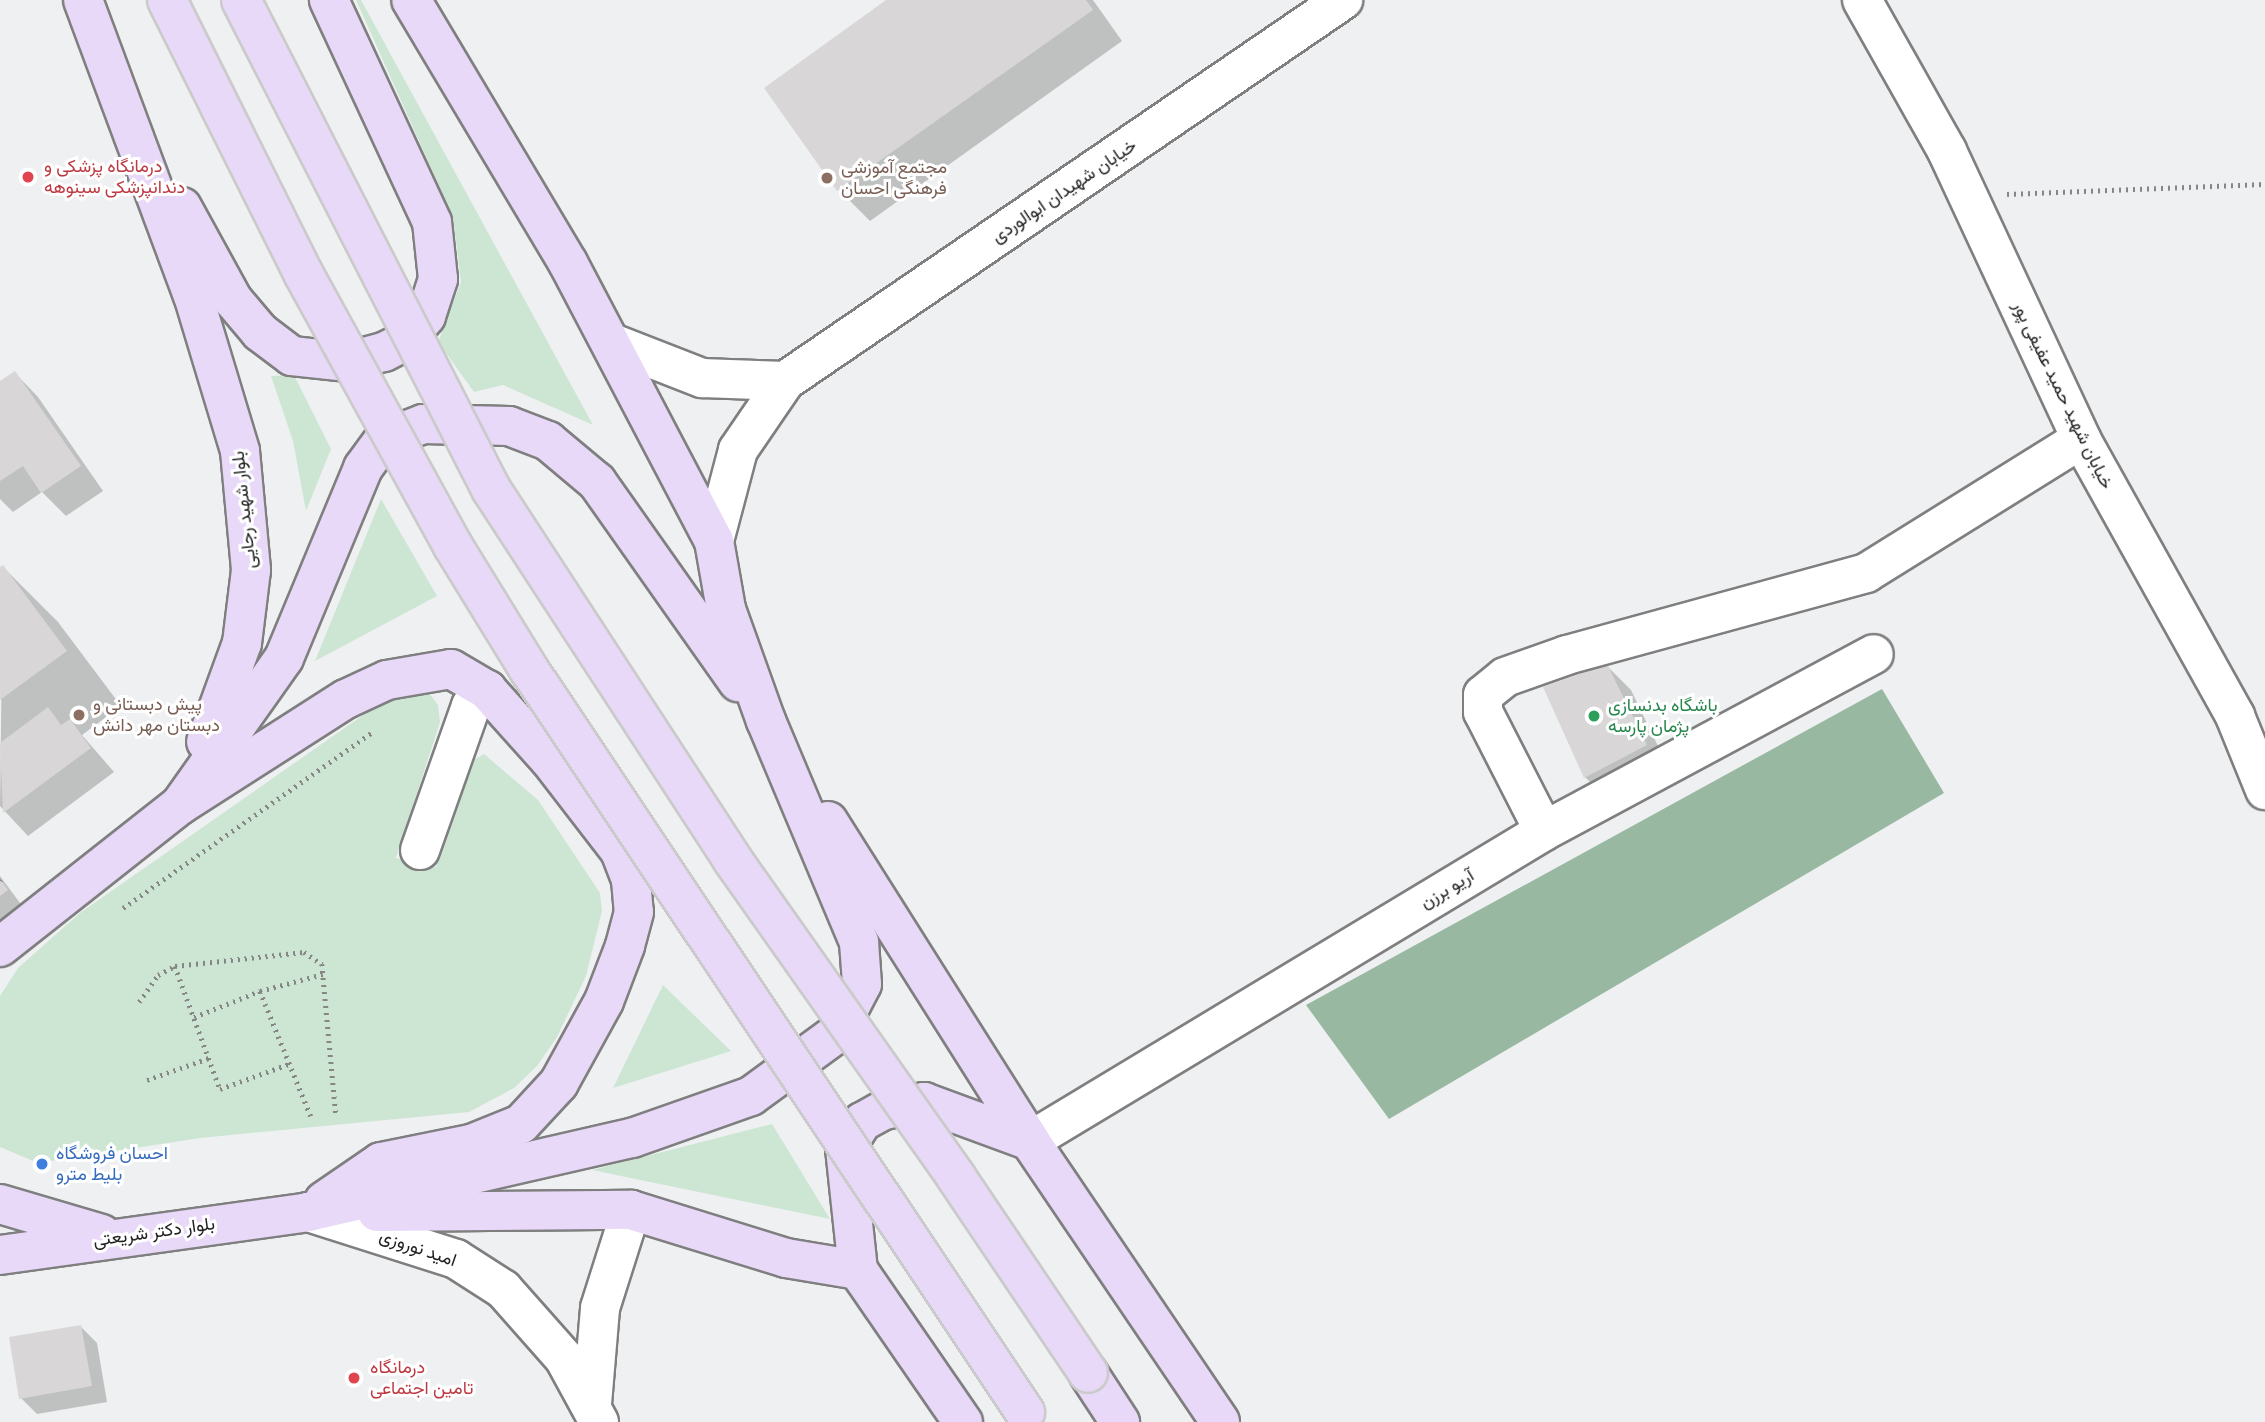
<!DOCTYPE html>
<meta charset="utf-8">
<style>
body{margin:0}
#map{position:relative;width:2265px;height:1422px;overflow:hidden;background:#eff0f1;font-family:"IBM Plex Serif",Vazirmatn,serif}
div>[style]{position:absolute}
.green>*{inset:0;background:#cde6d4}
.forest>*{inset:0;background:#98b8a1}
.shadow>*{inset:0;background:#0003}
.building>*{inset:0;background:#d8d6d6}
.path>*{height:4.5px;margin-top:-2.25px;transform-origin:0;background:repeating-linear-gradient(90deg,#868687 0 2px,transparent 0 7px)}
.roads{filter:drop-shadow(2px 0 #7f7f80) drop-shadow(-2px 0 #7f7f80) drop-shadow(0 2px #7f7f80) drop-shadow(0 -2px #7f7f80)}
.minor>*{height:38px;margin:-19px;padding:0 19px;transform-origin:19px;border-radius:19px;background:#fff}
.major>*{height:38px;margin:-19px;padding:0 19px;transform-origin:19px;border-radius:19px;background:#e9d9f8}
.bridges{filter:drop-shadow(2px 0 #cacaca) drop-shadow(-2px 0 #cacaca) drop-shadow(0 2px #cacaca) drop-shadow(0 -2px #cacaca)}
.major-bridge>*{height:38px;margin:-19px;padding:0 19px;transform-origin:19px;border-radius:19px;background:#e9d9f8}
.dots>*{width:19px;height:19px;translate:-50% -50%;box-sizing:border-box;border:4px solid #fff;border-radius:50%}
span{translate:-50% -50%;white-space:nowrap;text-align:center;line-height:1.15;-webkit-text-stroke:6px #fff;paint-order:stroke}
.health-label{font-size:18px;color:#be3a42}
.left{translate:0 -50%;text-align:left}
.education-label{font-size:18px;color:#785e54}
.street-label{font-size:18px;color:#212121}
.leisure-label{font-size:18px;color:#27864d}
.shop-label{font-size:18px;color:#366cbe}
</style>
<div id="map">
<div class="green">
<i style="clip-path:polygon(356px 0,361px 0,593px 425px,503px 385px,474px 392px,438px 342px,461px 282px,453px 217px)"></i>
<i style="clip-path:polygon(294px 375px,331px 449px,306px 511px,293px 441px,271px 376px)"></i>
<i style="clip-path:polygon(381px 499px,437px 596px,315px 661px)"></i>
<i style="clip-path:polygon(413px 687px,429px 693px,438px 705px,440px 722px,396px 858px,436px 867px,465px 765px,484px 754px,538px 800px,600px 893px,602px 911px,586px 976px,557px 1037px,537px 1066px,514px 1088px,469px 1112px,200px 1138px,38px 1163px,0 1147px,0 996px,18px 968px,80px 913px,396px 692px)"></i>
<i style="clip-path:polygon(663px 985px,731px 1051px,613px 1088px)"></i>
<i style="clip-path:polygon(772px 1124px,830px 1219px,592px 1170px)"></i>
</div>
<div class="forest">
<i style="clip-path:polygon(1882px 689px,1944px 793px,1389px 1119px,1306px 1005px)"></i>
</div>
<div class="shadow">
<i style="clip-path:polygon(889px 0,1093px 0,1122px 41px,870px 221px,839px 190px,766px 89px)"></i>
<i style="clip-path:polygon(15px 373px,38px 397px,103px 491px,66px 516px,42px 492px,13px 512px,0 499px,0 383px)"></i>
<i style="clip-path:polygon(3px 567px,58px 622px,121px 706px,82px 735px,114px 772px,28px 836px,0 806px)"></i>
<i style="clip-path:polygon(1607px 666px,1631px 690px,1669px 769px,1609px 801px,1585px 777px)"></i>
<i style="clip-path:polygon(0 876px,23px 907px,0 923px)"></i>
<i style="clip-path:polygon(81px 1327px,97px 1343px,107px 1402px,37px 1414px,21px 1398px)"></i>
</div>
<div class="building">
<i style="clip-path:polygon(886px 0,1086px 0,1093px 10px,837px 191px,764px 88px)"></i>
<i style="clip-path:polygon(15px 371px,81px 466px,41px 493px,23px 466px,0 481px,0 381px)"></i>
<i style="clip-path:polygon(3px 565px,67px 651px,0 700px,0 567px)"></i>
<i style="clip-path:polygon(1607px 664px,1647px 745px,1584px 778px,1543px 687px)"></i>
<i style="clip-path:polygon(48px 707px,61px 725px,70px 719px,91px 748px,3px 813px,0 743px)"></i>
<i style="clip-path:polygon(0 879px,8px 890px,0 896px)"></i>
<i style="clip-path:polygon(81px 1325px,92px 1386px,19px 1399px,9px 1337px)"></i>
</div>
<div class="path">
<i style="left:2007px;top:194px;width:258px;rotate:-2.2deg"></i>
<i style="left:0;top:880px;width:1px;rotate:-45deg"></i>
<i style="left:123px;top:908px;width:307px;rotate:-35.2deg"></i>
<i style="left:175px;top:966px;width:131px;rotate:69.9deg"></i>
<i style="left:220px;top:1089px;width:73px;rotate:-19.9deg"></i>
<i style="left:260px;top:991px;width:138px;rotate:67.9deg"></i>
<i style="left:139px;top:1002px;width:33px;rotate:-55deg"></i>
<i style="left:158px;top:975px;width:19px;rotate:-28deg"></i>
<i style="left:175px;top:966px;width:130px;rotate:-6.2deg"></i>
<i style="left:304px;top:952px;width:22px;rotate:34deg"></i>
<i style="left:322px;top:964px;width:153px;rotate:84.7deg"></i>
<i style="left:194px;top:1017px;width:71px;rotate:-21.5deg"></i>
<i style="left:260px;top:991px;width:65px;rotate:-15.1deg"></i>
<i style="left:147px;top:1080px;width:66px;rotate:-19.5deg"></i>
</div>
<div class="roads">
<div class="minor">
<i style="left:1862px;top:0;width:173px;rotate:60.6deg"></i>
<i style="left:1947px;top:151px;width:318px;rotate:65deg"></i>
<i style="left:2081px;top:439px;width:317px;rotate:60.9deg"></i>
<i style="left:2235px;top:716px;width:80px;rotate:67.9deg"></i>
<i style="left:612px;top:343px;width:97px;rotate:21.3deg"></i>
<i style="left:702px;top:378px;width:83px;rotate:2.1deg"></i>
<i style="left:714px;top:541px;width:94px;rotate:-75.2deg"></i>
<i style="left:738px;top:450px;width:83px;rotate:-55.7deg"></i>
<i style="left:785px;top:381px;width:676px;rotate:-34.33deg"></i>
<i style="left:1544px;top:831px;width:134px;rotate:-117.1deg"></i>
<i style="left:1483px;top:712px;width:17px;rotate:-90deg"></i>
<i style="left:1483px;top:695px;width:28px;rotate:-39deg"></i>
<i style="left:1505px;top:677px;width:66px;rotate:-19.5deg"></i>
<i style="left:1567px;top:655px;width:310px;rotate:-15.3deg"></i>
<i style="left:1866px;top:573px;width:253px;rotate:-31.9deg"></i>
<i style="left:420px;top:850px;width:153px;rotate:-70.5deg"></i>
<i style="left:471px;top:706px;width:23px;rotate:-45deg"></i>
<i style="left:1030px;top:1141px;width:600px;rotate:-31.09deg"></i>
<i style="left:1544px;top:831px;width:374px;rotate:-28.2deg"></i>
<i style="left:308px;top:1212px;width:155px;rotate:17.6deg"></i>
<i style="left:456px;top:1259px;width:56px;rotate:32.6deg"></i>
<i style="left:503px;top:1289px;width:92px;rotate:48.5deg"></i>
<i style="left:564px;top:1358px;width:73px;rotate:61.3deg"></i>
<i style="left:592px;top:1404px;width:96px;rotate:-85.2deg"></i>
<i style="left:600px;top:1308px;width:103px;rotate:-72.4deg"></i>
</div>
<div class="major">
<i style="left:83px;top:0;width:315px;rotate:69.6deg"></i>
<i style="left:193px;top:295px;width:163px;rotate:73.2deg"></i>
<i style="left:240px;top:451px;width:120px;rotate:84.7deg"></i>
<i style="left:251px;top:570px;width:74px;rotate:97deg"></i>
<i style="left:242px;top:643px;width:105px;rotate:110deg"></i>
<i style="left:182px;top:207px;width:106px;rotate:61.3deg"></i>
<i style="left:233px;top:300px;width:42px;rotate:49.8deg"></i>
<i style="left:260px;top:332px;width:40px;rotate:37deg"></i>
<i style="left:292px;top:356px;width:54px;rotate:6.3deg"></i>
<i style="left:346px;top:362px;width:39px;rotate:-15deg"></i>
<i style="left:384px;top:352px;width:20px;rotate:-27deg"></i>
<i style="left:402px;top:343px;width:36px;rotate:-48deg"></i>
<i style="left:426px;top:316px;width:39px;rotate:-72deg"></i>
<i style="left:438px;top:279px;width:57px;rotate:-96deg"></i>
<i style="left:432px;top:222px;width:245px;rotate:-114.9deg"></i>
<i style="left:180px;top:805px;width:180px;rotate:-54.7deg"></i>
<i style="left:284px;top:658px;width:206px;rotate:-67.4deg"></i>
<i style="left:363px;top:468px;width:36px;rotate:-54deg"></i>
<i style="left:384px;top:439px;width:42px;rotate:-21deg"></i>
<i style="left:423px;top:424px;width:86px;rotate:1.3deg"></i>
<i style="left:509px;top:426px;width:42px;rotate:21deg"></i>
<i style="left:548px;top:441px;width:64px;rotate:39.9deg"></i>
<i style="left:597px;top:482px;width:245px;rotate:54.8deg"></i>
<i style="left:828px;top:821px;width:378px;rotate:57.7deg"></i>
<i style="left:1030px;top:1141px;width:339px;rotate:55.9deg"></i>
<i style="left:0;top:947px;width:229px;rotate:-38.3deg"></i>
<i style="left:180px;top:805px;width:197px;rotate:-32.6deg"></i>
<i style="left:346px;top:699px;width:45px;rotate:-24.9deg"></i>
<i style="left:387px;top:680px;width:65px;rotate:-9.8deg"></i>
<i style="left:451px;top:669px;width:42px;rotate:30.3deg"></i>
<i style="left:487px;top:690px;width:93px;rotate:48.1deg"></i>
<i style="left:549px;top:759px;width:116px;rotate:52.3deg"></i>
<i style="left:620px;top:851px;width:31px;rotate:69deg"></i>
<i style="left:631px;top:880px;width:32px;rotate:85deg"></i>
<i style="left:634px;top:912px;width:35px;rotate:105deg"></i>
<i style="left:625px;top:946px;width:59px;rotate:110.9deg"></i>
<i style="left:604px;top:1001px;width:94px;rotate:118.8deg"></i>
<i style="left:559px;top:1083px;width:56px;rotate:132.8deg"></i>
<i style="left:521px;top:1124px;width:54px;rotate:158.2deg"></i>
<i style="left:471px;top:1144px;width:92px;rotate:168.7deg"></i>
<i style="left:381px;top:1162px;width:69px;rotate:145.6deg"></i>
<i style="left:0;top:1204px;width:106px;rotate:16.4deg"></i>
<i style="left:377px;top:1212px;width:254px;rotate:-0.5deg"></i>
<i style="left:631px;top:1210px;width:162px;rotate:17.2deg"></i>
<i style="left:786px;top:1258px;width:73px;rotate:9.5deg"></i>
<i style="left:858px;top:1270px;width:185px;rotate:55.4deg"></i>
<i style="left:0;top:1255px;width:311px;rotate:-7.9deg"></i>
<i style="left:308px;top:1212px;width:332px;rotate:-12.9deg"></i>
<i style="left:632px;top:1138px;width:126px;rotate:-19.4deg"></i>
<i style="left:751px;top:1096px;width:105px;rotate:-36.1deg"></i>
<i style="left:836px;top:1034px;width:56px;rotate:-62.5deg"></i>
<i style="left:862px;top:984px;width:42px;rotate:-94.1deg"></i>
<i style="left:859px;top:942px;width:240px;rotate:-112.8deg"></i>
<i style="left:766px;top:721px;width:119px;rotate:-109.7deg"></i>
<i style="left:726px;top:609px;width:69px;rotate:-100deg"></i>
<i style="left:714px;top:541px;width:314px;rotate:-117.7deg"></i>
<i style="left:568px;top:263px;width:306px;rotate:-120.8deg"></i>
<i style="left:858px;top:1270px;width:122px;rotate:-96.1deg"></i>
<i style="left:845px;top:1149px;width:32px;rotate:-58deg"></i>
<i style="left:862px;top:1122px;width:25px;rotate:-29deg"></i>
<i style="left:884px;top:1110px;width:41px;rotate:-11.3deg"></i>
<i style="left:924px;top:1102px;width:113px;rotate:20.2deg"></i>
<i style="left:1088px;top:1373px;width:59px;rotate:56.9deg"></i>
</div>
</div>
<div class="bridges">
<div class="major-bridge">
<i style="left:167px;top:0;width:305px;rotate:63.5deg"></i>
<i style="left:303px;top:273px;width:311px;rotate:61.2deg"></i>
<i style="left:453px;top:546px;width:143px;rotate:58.4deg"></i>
<i style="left:528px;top:668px;width:895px;rotate:56.26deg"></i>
<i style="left:241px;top:0;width:549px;rotate:62.92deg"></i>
<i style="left:491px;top:489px;width:442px;rotate:56.9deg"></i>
<i style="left:732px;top:859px;width:389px;rotate:54.8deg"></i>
<i style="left:956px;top:1177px;width:236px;rotate:56deg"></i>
</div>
</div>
<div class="dots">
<i style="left:28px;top:177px;background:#e0444e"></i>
<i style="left:827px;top:178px;background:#8d6e63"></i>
<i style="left:79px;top:715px;background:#8d6e63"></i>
<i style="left:1594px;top:716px;background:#2e9e5b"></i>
<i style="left:42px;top:1164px;background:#3f7fe0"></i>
<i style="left:354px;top:1378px;background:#e0444e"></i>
</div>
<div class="health-label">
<span class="left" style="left:44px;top:177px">درمانگاه پزشکی و<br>دندانپزشکی سینوهه</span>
<span class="left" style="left:370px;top:1378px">درمانگاه<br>تامین اجتماعی</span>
</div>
<div class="education-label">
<span class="left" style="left:841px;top:178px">مجتمع آموزشی<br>فرهنگی احسان</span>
<span class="left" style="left:93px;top:715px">پیش دبستانی و<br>دبستان مهر دانش</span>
</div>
<div class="street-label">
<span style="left:1064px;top:191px;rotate:-34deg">خیابان شهیدان ابوالوردی</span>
<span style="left:2063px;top:395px;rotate:64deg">خیابان شهید حمید عفیفی پور</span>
<span style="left:244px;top:510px;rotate:-96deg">بلوار شهید رجایی</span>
<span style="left:1447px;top:889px;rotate:-31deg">آریو برزن</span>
<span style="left:154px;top:1232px;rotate:-8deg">بلوار دکتر شریعتی</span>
<span style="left:418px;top:1248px;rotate:19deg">امید نوروزی</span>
</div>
<div class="leisure-label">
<span class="left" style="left:1608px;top:716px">باشگاه بدنسازی<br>پژمان پارسه</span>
</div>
<div class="shop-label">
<span class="left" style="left:56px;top:1164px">احسان فروشگاه<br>بلیط مترو</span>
</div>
</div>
